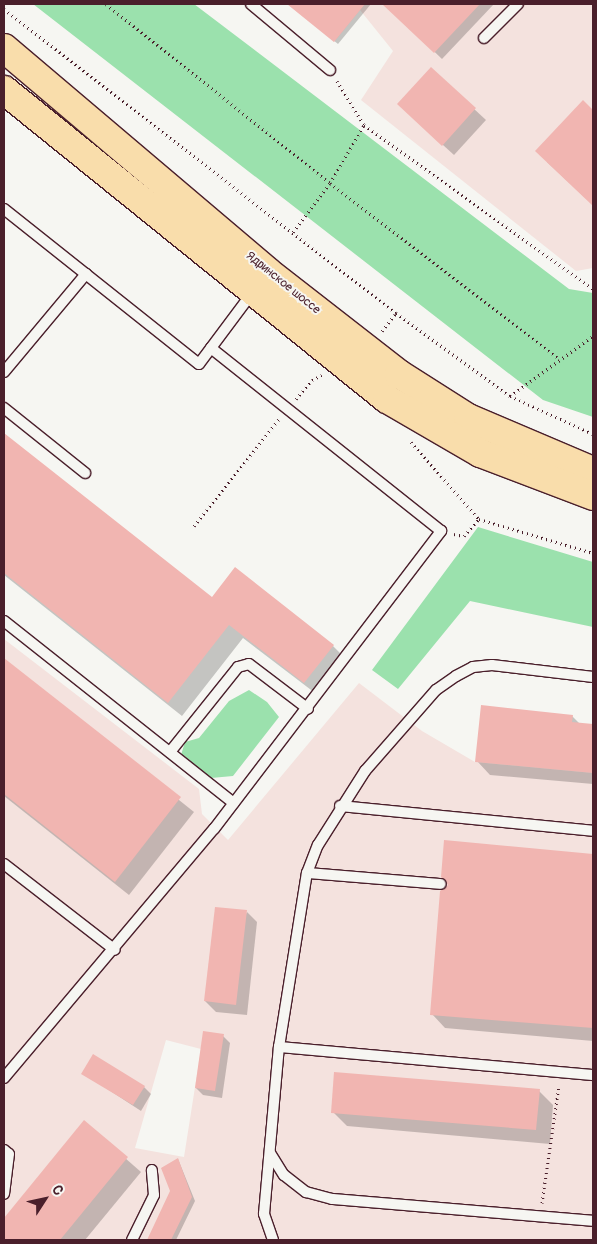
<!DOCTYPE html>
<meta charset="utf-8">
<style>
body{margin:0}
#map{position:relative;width:597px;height:1244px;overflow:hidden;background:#f6f6f2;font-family:Pangolin,sans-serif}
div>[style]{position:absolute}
.built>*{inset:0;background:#f4e2de}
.green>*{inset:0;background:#9be1ad}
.shadow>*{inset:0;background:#0003}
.building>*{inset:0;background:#f1b5b1}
.path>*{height:3px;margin-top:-1.5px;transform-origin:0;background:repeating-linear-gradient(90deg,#4a1f2b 0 1px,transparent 0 5px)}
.roads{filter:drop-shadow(1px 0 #4a1f2b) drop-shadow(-1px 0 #4a1f2b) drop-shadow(0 1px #4a1f2b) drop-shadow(0 -1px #4a1f2b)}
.lane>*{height:10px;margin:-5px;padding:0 5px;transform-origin:5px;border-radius:5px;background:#f6f6f2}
.primary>*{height:28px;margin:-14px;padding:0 14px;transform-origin:14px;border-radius:14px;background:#f9ddab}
span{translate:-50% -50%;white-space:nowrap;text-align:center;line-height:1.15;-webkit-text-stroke:4px #f6f6f2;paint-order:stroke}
.street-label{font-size:12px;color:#4a1f2b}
.frame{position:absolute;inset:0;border:5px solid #4a1f2b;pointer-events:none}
.north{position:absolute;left:20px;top:1174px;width:50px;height:50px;-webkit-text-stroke:4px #f6f6f2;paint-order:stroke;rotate:55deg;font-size:14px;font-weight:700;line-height:20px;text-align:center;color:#4a1f2b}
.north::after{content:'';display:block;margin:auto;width:18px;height:22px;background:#4a1f2b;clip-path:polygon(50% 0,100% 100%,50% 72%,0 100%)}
</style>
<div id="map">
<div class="built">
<i style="clip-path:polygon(287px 4px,593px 4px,593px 268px,576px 271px,361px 100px,393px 51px,360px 10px,334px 42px)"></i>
<i style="clip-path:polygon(evenodd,4px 639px,199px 789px,202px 814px,228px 840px,359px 683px,422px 731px,475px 762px,593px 773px,593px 1240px,4px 1240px,4px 639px,166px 1040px,201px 1049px,184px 1157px,135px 1148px,166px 1040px)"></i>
</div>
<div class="green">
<i style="clip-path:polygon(33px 4px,194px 4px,569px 289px,593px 293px,593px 417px,543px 400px)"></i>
<i style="clip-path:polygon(478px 527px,593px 562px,593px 627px,470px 601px,398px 689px,372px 670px)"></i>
<i style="clip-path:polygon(249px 690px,267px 702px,279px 717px,233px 776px,211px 778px,181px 755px,185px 742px,199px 738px,229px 701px)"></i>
</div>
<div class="shadow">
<i style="clip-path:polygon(288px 4px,371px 4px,338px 44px)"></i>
<i style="clip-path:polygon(403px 4px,494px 4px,442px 59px,394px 13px)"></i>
<i style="clip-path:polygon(431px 69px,486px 120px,454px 155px,410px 115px)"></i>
<i style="clip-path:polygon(583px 102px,593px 112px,593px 205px,547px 162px)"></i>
<i style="clip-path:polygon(4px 435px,212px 599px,333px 646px,347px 660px,319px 696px,243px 638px,182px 716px,4px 575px)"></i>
<i style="clip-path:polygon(4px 660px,194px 812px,129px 895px,4px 796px)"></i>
<i style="clip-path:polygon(572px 716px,580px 724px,593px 725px,593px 784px,490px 775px,477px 761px)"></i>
<i style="clip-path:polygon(445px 842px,593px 856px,593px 1041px,445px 1028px,432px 1014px,450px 885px)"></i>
<i style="clip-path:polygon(247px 912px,257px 922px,247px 1015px,216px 1012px,205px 1001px)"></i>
<i style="clip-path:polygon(223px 1036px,230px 1043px,222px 1098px,203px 1095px,196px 1088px)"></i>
<i style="clip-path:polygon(83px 1073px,144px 1087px,151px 1094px,141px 1111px)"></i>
<i style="clip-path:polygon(539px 1091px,553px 1105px,550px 1144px,347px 1126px,333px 1112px)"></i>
<i style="clip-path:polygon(84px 1122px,141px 1172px,85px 1240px,4px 1240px,4px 1220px)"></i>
<i style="clip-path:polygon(178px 1159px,195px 1201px,176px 1240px,149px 1240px,172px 1191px)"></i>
</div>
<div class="building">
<i style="clip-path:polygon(287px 4px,365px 4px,334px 42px)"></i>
<i style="clip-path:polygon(382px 4px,480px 4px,434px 53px)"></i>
<i style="clip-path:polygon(431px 67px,476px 108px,442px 146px,397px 104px)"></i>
<i style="clip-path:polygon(583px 100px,593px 110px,593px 206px,535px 151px)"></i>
<i style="clip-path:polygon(4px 433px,212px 597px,235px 567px,334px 645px,304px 683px,229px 625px,168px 703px,4px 573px)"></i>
<i style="clip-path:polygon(4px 658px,181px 797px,115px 882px,4px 794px)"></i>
<i style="clip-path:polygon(481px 705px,573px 715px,572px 722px,593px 724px,593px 773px,475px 762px)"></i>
<i style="clip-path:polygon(444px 840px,593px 854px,593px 1028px,430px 1015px,440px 891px,448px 885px,441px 877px)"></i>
<i style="clip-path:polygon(215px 907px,247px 910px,236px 1005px,204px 1001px)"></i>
<i style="clip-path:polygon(203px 1031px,224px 1034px,215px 1091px,195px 1088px)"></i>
<i style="clip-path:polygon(93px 1054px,145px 1086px,133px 1105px,81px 1074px)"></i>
<i style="clip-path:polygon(334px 1072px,540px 1089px,536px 1130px,331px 1113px)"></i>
<i style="clip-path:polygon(84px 1120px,128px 1157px,60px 1240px,4px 1240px,4px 1218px)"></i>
<i style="clip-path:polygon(178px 1158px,192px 1197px,171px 1240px,147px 1240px,170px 1191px,161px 1168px)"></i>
</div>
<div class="path">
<i style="left:106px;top:4px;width:287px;rotate:38.6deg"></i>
<i style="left:330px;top:183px;width:289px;rotate:37.5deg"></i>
<i style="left:4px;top:9px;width:496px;rotate:37.8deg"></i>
<i style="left:396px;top:313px;width:141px;rotate:36.1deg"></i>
<i style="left:510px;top:396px;width:91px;rotate:24.6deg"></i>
<i style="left:337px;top:81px;width:52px;rotate:58.5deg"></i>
<i style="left:364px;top:125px;width:282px;rotate:35.6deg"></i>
<i style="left:293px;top:232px;width:61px;rotate:-52.9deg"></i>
<i style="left:330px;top:183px;width:67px;rotate:-59.6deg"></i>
<i style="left:382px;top:331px;width:23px;rotate:-52deg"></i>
<i style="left:510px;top:396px;width:102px;rotate:-35.9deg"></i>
<i style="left:296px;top:399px;width:25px;rotate:-50deg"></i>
<i style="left:312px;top:380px;width:11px;rotate:-27deg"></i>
<i style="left:411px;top:442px;width:103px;rotate:48.6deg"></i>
<i style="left:194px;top:526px;width:137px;rotate:-51.5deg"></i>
<i style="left:454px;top:534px;width:10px;rotate:11deg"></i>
<i style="left:464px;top:536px;width:23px;rotate:-49deg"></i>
<i style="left:479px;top:519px;width:119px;rotate:16.6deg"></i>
<i style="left:542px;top:1203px;width:119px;rotate:-81.8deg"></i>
</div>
<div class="roads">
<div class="lane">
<i style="left:251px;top:4px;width:103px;rotate:39.9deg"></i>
<i style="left:484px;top:38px;width:48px;rotate:-45deg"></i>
<i style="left:4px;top:209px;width:249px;rotate:38.5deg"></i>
<i style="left:199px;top:364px;width:89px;rotate:-53.3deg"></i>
<i style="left:4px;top:372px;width:128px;rotate:-50.1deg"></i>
<i style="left:4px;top:408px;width:104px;rotate:38.7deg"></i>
<i style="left:4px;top:621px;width:293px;rotate:38.4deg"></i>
<i style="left:170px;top:752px;width:109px;rotate:-51.3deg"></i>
<i style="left:238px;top:667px;width:11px;rotate:-15deg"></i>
<i style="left:249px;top:664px;width:74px;rotate:37.3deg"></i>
<i style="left:340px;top:806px;width:254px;rotate:5.6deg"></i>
<i style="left:4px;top:864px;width:140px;rotate:37.8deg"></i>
<i style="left:307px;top:873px;width:30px;rotate:-69deg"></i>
<i style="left:318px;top:845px;width:88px;rotate:-57.6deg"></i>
<i style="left:365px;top:771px;width:108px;rotate:-48.8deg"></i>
<i style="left:436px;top:690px;width:24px;rotate:-35deg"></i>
<i style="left:456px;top:676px;width:19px;rotate:-28deg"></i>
<i style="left:473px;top:667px;width:19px;rotate:-6deg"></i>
<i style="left:492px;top:665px;width:102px;rotate:6.8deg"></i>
<i style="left:279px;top:1047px;width:315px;rotate:5.1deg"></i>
<i style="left:4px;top:1078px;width:326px;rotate:-49.9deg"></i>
<i style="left:214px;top:829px;width:375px;rotate:-52.7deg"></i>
<i style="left:441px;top:531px;width:294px;rotate:-141.5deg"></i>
<i style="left:4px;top:1150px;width:6px;rotate:39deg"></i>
<i style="left:9px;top:1154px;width:40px;rotate:97.1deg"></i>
<i style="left:270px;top:1153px;width:26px;rotate:58deg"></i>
<i style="left:284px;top:1175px;width:28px;rotate:38deg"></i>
<i style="left:306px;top:1192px;width:27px;rotate:15deg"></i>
<i style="left:332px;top:1199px;width:262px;rotate:4.8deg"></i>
<i style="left:132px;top:1240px;width:50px;rotate:-63.9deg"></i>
<i style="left:154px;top:1195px;width:25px;rotate:-95deg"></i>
<i style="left:273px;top:1240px;width:28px;rotate:-109deg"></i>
<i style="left:264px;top:1214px;width:168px;rotate:-84.9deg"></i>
<i style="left:279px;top:1047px;width:176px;rotate:-80.9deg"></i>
<i style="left:307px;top:873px;width:134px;rotate:4.7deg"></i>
</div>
<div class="primary">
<i style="left:4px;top:48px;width:346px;rotate:40.3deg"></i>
<i style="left:268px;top:272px;width:166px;rotate:37.9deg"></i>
<i style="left:399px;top:374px;width:82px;rotate:32.5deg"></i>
<i style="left:468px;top:418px;width:136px;rotate:23deg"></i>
<i style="left:4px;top:90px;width:492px;rotate:38.9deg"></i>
<i style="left:387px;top:399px;width:108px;rotate:30.1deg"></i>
<i style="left:480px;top:453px;width:121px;rotate:20.8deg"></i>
</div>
</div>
<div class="street-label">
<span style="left:283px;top:283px;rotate:39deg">Ядринское шоссе</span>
</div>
<div class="frame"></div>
<div class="north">С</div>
</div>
